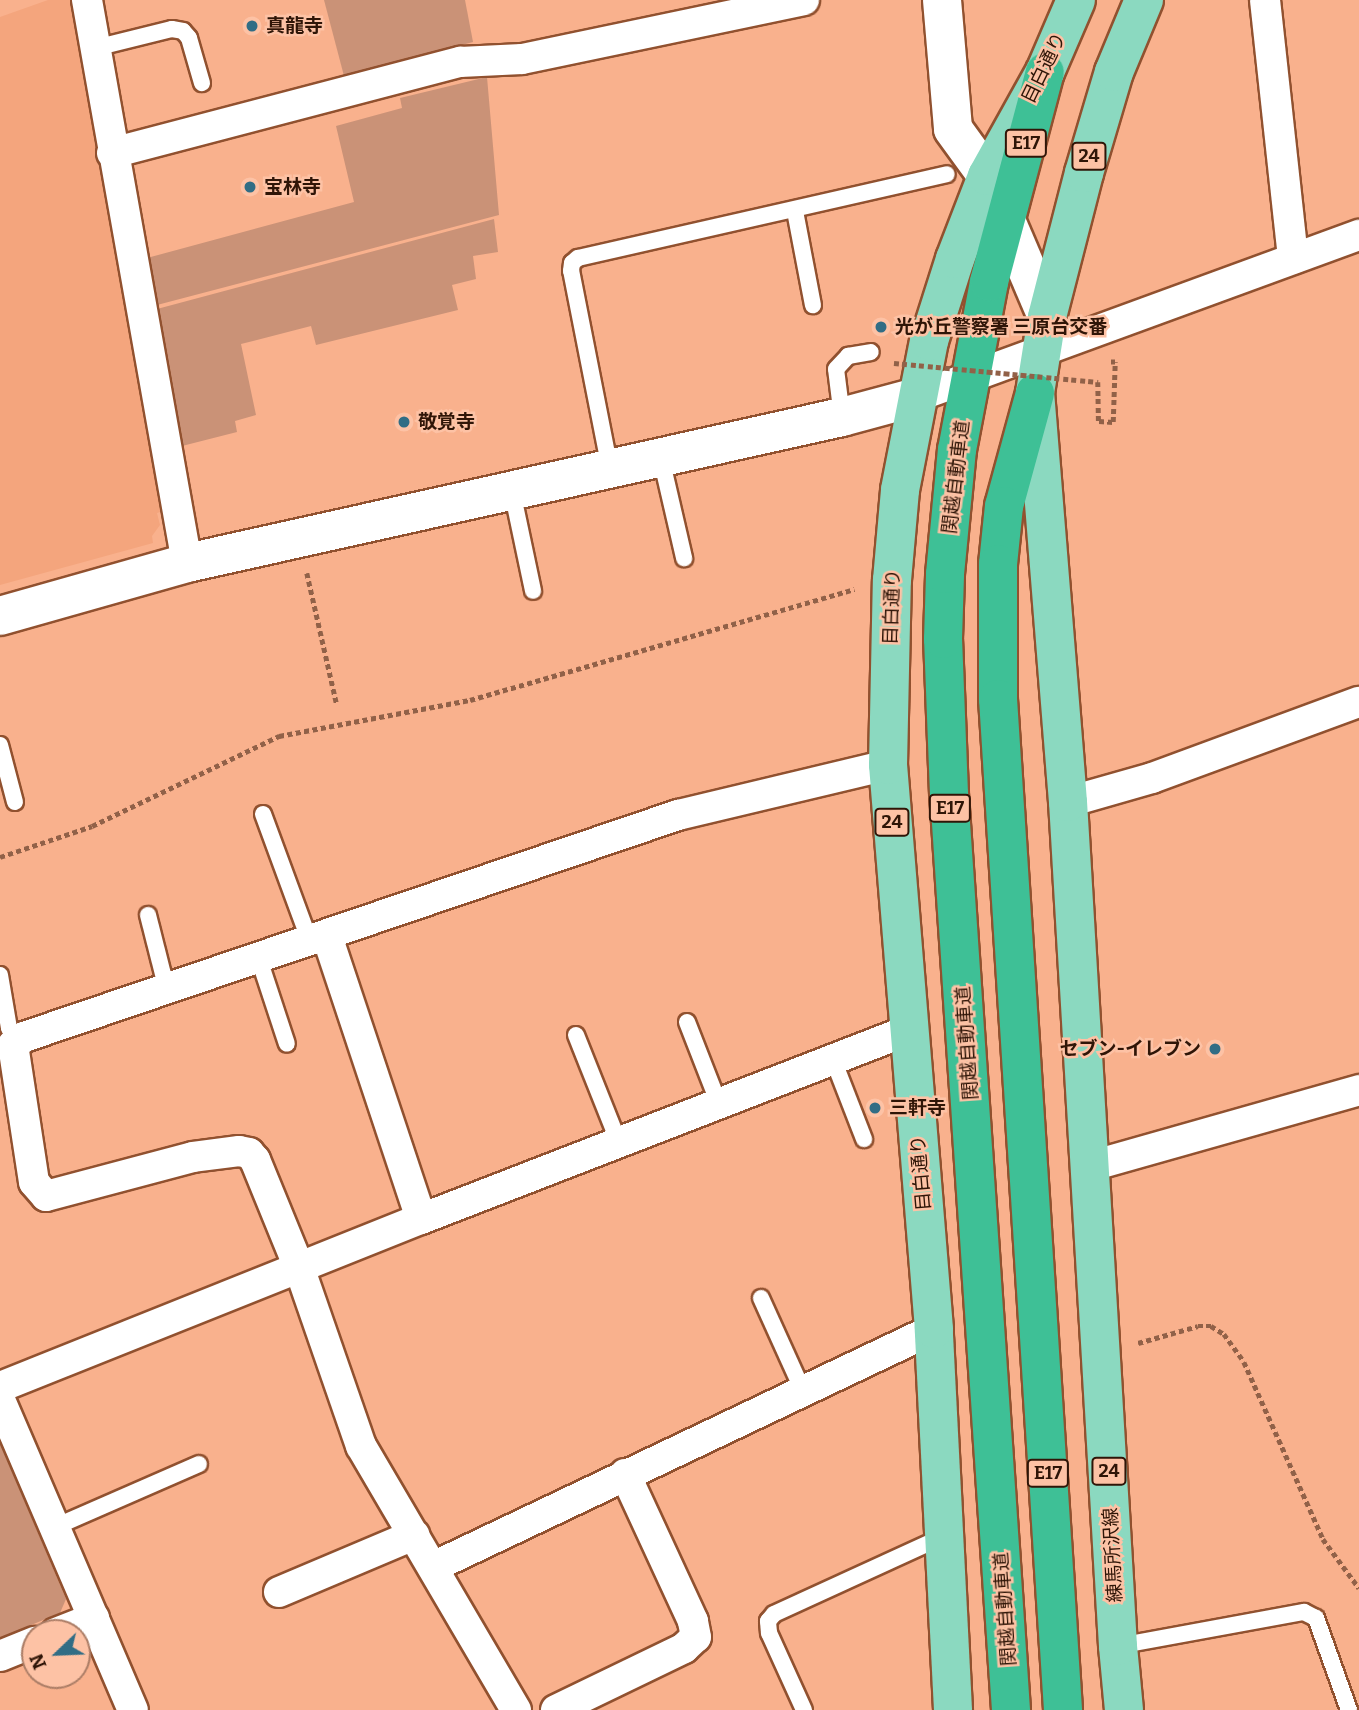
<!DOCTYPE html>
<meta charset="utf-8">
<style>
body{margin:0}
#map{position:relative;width:1359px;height:1710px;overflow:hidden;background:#f9b18d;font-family:Bitter,"Noto Sans JP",serif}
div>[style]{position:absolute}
.built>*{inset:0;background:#f4a57d}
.green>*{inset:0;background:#ca9277}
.path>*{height:4.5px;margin-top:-2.25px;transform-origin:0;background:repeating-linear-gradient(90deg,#916148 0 5px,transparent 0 8.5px)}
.roads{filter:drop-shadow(2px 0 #91512f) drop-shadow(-2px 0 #91512f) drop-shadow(0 2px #91512f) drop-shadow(0 -2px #91512f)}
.service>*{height:16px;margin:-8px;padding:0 8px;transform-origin:8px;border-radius:8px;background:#fff}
.minor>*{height:30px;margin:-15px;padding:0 15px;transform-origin:15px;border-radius:15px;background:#fff}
.tertiary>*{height:38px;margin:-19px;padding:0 19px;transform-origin:19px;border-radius:19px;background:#fff}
.primary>*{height:38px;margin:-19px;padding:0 19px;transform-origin:19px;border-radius:19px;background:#8bd9c0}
.motorway>*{height:38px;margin:-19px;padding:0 19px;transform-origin:19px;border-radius:19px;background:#3ec096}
.path-bridge>*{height:4.5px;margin-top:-2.25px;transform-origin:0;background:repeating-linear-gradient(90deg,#916148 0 5px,transparent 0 8.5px)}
.dots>*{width:19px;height:19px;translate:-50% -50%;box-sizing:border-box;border:4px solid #fdc2a5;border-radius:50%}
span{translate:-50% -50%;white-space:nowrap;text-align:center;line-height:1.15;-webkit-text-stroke:5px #fdc2a5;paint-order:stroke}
.shield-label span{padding:2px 5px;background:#fdc2a5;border:2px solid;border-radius:5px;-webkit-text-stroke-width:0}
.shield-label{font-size:18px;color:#2f1507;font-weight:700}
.poi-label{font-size:19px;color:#2f1507;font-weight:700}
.left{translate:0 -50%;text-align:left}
.right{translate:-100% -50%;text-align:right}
.street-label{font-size:19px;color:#2f1507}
.north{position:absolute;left:21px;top:1619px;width:70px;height:70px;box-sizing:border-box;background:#fdc2a5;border:2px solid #ab7d66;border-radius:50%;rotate:247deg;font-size:19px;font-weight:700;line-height:28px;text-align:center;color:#2f1507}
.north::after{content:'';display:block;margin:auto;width:24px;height:32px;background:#316d85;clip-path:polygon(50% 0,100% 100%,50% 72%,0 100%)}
</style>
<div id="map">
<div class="built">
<i style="clip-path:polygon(48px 0,73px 0,163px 511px,157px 513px,160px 525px,152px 536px,153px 543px,0 585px,0 17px)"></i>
</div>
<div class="green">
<i style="clip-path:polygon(324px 0,465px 0,473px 42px,344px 76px)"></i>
<i style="clip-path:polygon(487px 77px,499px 215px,157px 305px,147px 258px,354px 202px,336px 126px,402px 108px,400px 98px)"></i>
<i style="clip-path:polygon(494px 219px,498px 252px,473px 256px,476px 279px,452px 285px,458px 310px,316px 345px,311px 326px,241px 344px,256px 415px,235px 421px,237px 432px,182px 446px,157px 309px)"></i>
<i style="clip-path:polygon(0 1443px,66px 1599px,60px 1613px,0 1638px)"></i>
</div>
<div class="path">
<i style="left:1098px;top:382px;width:39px;rotate:89deg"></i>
<i style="left:1099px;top:421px;width:14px;rotate:4deg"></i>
<i style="left:1113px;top:422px;width:60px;rotate:-88.1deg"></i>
<i style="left:1115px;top:362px;width:4px;rotate:180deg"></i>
<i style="left:307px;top:573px;width:135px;rotate:77.2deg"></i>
<i style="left:0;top:857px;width:97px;rotate:-18.6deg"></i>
<i style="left:92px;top:826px;width:208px;rotate:-25.7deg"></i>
<i style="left:279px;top:736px;width:194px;rotate:-10.7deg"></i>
<i style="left:470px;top:700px;width:400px;rotate:-16.1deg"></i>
<i style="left:1138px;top:1343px;width:62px;rotate:-15.8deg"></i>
<i style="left:1198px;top:1326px;width:13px"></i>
<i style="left:1211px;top:1326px;width:15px;rotate:32deg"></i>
<i style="left:1224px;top:1334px;width:34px;rotate:54deg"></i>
<i style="left:1244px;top:1362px;width:194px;rotate:65.9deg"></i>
<i style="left:1323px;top:1539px;width:61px;rotate:53.7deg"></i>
</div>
<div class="roads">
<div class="service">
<i style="left:95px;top:48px;width:79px;rotate:-13.9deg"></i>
<i style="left:172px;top:29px;width:11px;rotate:10deg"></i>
<i style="left:183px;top:31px;width:9px;rotate:49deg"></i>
<i style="left:189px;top:38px;width:47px;rotate:73.9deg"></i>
<i style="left:795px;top:211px;width:96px;rotate:79.2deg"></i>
<i style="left:842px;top:417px;width:48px;rotate:-97.1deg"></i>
<i style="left:836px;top:369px;width:18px;rotate:-47deg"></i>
<i style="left:848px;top:356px;width:23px;rotate:-10deg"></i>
<i style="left:661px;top:458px;width:103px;rotate:77deg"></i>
<i style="left:610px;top:469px;width:202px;rotate:-101.1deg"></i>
<i style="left:571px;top:271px;width:8px;rotate:-83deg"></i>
<i style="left:572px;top:263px;width:8px;rotate:-40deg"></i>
<i style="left:578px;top:258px;width:378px;rotate:-12.8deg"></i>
<i style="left:512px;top:491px;width:102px;rotate:78.1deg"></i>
<i style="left:0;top:745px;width:59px;rotate:75.3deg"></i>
<i style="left:263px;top:814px;width:136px;rotate:69.8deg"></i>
<i style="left:148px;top:915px;width:77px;rotate:75.8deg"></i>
<i style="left:259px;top:959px;width:89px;rotate:71.8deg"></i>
<i style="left:0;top:975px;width:54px;rotate:80.4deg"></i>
<i style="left:9px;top:1028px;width:14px;rotate:60deg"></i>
<i style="left:687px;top:1022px;width:88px;rotate:68.7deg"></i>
<i style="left:576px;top:1035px;width:116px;rotate:68.3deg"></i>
<i style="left:833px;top:1059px;width:86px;rotate:68.8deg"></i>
<i style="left:761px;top:1298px;width:102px;rotate:65.7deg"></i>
<i style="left:55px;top:1527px;width:157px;rotate:-23.6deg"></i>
<i style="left:1118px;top:1646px;width:189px;rotate:-10.4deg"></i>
<i style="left:1304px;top:1612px;width:13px;rotate:27deg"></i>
<i style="left:1316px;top:1618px;width:98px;rotate:70.3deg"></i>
<i style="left:804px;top:1710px;width:85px;rotate:-114.4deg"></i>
<i style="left:769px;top:1633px;width:12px;rotate:-95deg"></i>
<i style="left:768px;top:1621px;width:9px;rotate:-49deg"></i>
<i style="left:774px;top:1614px;width:187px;rotate:-24.6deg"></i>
</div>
<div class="minor">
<i style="left:87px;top:0;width:572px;rotate:79.93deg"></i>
<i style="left:1265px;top:0;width:260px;rotate:83.8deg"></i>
<i style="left:112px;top:153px;width:360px;rotate:-14.7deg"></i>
<i style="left:460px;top:62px;width:62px;rotate:-2.8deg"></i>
<i style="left:522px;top:59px;width:288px;rotate:-11.8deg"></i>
<i style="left:916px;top:397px;width:472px;rotate:-20.1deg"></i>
<i style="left:1068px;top:802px;width:87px;rotate:-15.9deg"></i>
<i style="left:1152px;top:778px;width:221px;rotate:-20.2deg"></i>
<i style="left:327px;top:936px;width:298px;rotate:71.6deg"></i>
<i style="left:1091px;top:1166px;width:279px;rotate:-15.8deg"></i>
<i style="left:0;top:1387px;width:453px;rotate:-21.8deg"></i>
<i style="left:421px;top:1219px;width:523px;rotate:-21.17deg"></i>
<i style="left:0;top:1400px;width:337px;rotate:66.8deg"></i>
<i style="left:433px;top:1567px;width:555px;rotate:-25.41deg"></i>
<i style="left:279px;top:1592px;width:147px;rotate:-22.9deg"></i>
<i style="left:56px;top:1633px;width:41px;rotate:-21.5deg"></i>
<i style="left:0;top:1656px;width:38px;rotate:-22deg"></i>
<i style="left:516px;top:1710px;width:306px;rotate:-120.4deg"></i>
<i style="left:361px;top:1446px;width:186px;rotate:-109.1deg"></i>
<i style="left:300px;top:1270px;width:119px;rotate:-112.2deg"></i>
<i style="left:255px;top:1160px;width:9px;rotate:-131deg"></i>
<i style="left:249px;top:1153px;width:10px;rotate:-169deg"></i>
<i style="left:239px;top:1151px;width:46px;rotate:172.6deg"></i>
<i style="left:193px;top:1157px;width:152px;rotate:165.1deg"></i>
<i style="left:46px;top:1196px;width:18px;rotate:-131deg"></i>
<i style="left:34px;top:1182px;width:139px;rotate:-98.7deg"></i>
<i style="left:13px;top:1045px;width:14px;rotate:-36deg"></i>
<i style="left:24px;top:1037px;width:691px;rotate:-18.75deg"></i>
<i style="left:678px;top:815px;width:216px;rotate:-13.4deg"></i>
<i style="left:556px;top:1710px;width:142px;rotate:-25.8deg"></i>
<i style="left:684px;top:1648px;width:16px;rotate:-43deg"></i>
<i style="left:696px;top:1637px;width:16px;rotate:-101deg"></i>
<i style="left:693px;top:1621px;width:162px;rotate:-114.8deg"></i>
</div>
<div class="tertiary">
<i style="left:942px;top:0;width:129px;rotate:85.1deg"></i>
<i style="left:953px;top:129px;width:58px;rotate:54.1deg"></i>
<i style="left:987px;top:176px;width:153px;rotate:66.9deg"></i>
<i style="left:0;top:616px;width:194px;rotate:-15.8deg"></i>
<i style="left:187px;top:563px;width:671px;rotate:-12.57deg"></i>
<i style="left:842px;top:417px;width:77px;rotate:-15.1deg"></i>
</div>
<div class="primary">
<i style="left:953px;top:1710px;width:381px;rotate:-92.9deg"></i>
<i style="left:934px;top:1329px;width:566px;rotate:-94.66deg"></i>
<i style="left:888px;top:765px;width:185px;rotate:-88.8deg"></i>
<i style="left:892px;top:580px;width:90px;rotate:-84.9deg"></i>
<i style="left:900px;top:490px;width:152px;rotate:-79deg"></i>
<i style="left:929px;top:341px;width:86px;rotate:-72.4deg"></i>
<i style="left:955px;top:259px;width:89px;rotate:-68.9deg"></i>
<i style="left:987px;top:176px;width:119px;rotate:-60.9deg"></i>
<i style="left:1045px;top:72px;width:78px;rotate:-66.7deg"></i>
<i style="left:1124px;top:1710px;width:64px;rotate:-95.4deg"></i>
<i style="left:1118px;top:1646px;width:845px;rotate:-93.39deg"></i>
<i style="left:1068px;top:802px;width:410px;rotate:-94.6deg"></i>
<i style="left:1035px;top:393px;width:77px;rotate:-81deg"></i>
<i style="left:1047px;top:317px;width:149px;rotate:-75.6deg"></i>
<i style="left:1084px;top:173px;width:105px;rotate:-73.5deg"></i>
<i style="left:1114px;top:72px;width:78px;rotate:-67.4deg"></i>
</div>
<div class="motorway">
<i style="left:1035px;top:393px;width:117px;rotate:105.3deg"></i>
<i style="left:1004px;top:506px;width:58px;rotate:95.9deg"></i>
<i style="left:998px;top:564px;width:135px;rotate:90deg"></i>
<i style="left:998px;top:699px;width:1013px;rotate:86.32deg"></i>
<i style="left:1011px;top:1710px;width:918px;rotate:-93.87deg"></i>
<i style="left:949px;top:794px;width:155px;rotate:-92.2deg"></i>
<i style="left:943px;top:639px;width:65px;rotate:-88.2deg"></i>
<i style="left:945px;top:574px;width:125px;rotate:-84.5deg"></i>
<i style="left:957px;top:450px;width:171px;rotate:-79.2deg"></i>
<i style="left:989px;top:282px;width:217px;rotate:-75.1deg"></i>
</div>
</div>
<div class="path-bridge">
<i style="left:894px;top:363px;width:205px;rotate:5.3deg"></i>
</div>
<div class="dots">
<i style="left:252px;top:26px;background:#316d85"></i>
<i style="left:250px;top:187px;background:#316d85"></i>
<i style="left:881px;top:327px;background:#316d85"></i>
<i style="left:404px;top:422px;background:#316d85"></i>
<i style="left:1215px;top:1049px;background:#316d85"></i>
<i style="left:875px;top:1108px;background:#316d85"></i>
</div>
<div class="shield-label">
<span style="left:1026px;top:143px">E17</span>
<span style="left:1089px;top:156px">24</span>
<span style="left:950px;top:808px">E17</span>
<span style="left:892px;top:822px">24</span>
<span style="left:1109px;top:1471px">24</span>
<span style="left:1048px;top:1473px">E17</span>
</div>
<div class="poi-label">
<span class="left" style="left:266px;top:26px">真龍寺</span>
<span class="left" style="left:264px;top:187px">宝林寺</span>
<span class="left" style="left:895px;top:327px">光が丘警察署 三原台交番</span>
<span class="left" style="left:418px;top:422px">敬覚寺</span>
<span class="right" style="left:1201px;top:1049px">セブン-イレブン</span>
<span class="left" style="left:889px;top:1108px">三軒寺</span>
</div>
<div class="street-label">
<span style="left:1044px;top:68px;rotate:-64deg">目白通り</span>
<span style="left:956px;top:477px;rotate:-83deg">関越自動車道</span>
<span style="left:892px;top:607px;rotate:-88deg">目白通り</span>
<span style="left:967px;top:1043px;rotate:-94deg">関越自動車道</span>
<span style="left:921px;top:1173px;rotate:-95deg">目白通り</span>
<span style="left:1113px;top:1555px;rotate:-93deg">練馬所沢線</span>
<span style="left:1005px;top:1609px;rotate:-94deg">関越自動車道</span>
</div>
<div class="north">N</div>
</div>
